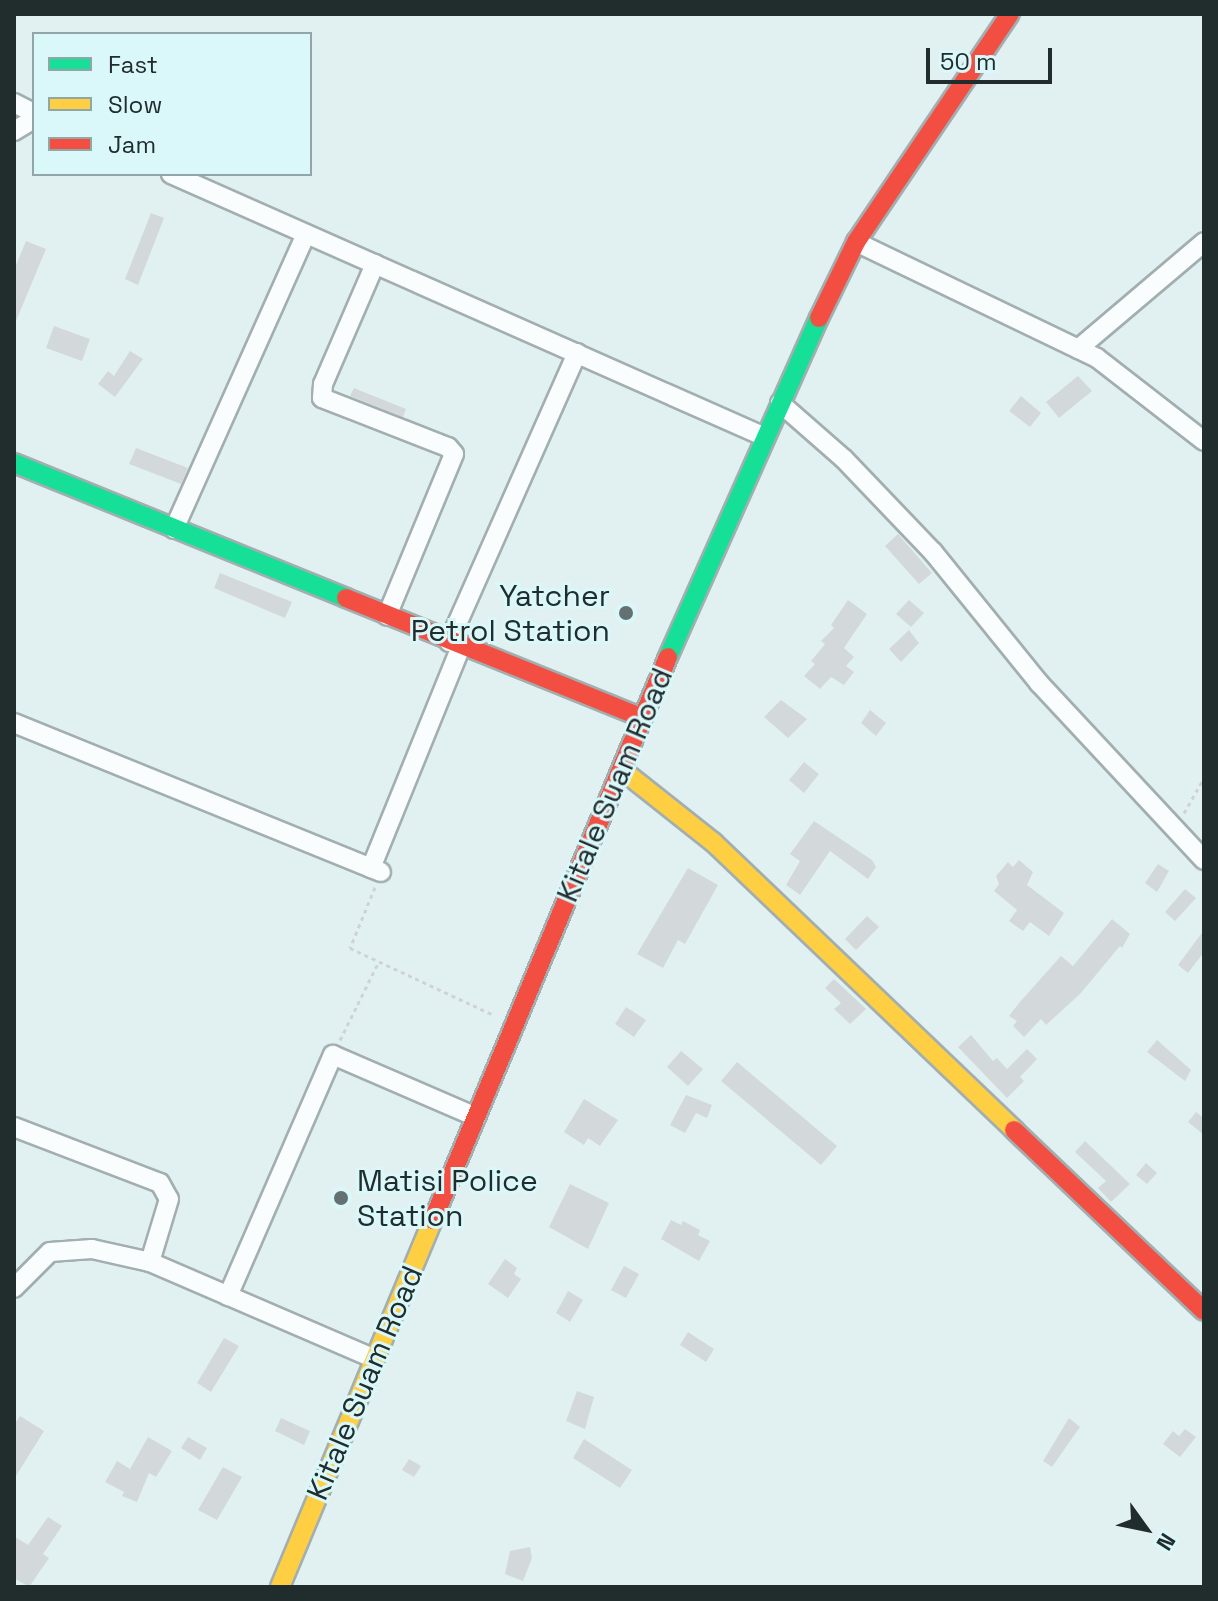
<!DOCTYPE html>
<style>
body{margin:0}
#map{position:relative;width:1218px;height:1601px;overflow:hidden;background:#e1f1f2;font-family:"Space Grotesk",sans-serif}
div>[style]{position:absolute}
.building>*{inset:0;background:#d3d8db}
.path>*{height:3px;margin-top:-1.5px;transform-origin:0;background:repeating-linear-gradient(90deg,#cfd3d3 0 4px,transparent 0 8px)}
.roads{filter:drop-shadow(2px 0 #a2aeaf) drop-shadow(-2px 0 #a2aeaf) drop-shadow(0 2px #a2aeaf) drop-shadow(0 -2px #a2aeaf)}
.street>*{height:18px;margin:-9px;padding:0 9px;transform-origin:9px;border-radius:9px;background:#fafdfd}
.fast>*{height:18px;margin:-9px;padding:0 9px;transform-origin:9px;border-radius:9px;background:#16e098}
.slow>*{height:18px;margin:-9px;padding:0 9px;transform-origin:9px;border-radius:9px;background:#ffcf43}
.jam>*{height:18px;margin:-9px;padding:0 9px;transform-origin:9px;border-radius:9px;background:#f24e42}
.dots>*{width:22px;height:22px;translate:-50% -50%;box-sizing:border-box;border:4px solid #daf7f9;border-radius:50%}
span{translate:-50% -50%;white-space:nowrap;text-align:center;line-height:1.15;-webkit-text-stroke:6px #daf7f9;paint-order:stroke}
.poi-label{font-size:30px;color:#212c2d}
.right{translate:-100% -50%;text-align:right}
.left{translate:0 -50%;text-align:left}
.street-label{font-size:30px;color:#212c2d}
.frame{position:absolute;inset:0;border:16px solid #212c2d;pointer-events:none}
.legend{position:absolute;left:32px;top:32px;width:280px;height:144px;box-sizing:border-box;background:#daf7f9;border:2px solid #90a6a7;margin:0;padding:10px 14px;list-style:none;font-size:24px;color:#212c2d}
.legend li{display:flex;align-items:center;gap:16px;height:40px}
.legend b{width:40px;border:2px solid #90a6a7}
.north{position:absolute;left:1106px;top:1489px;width:80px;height:80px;-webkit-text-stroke:6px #daf7f9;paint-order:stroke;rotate:123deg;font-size:22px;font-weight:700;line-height:32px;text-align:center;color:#212c2d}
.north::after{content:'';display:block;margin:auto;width:28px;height:36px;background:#212c2d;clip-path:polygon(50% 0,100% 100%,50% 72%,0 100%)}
.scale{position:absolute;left:926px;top:48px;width:126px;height:36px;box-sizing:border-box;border:4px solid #212c2d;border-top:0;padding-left:10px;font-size:24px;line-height:28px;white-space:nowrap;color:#212c2d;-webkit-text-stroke:6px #daf7f9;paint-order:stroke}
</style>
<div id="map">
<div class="building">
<i style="clip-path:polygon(151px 213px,164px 218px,138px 285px,125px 279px)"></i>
<i style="clip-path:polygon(26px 241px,46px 249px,14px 326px,14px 270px)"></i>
<i style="clip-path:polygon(54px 326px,90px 339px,82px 361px,46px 348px)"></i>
<i style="clip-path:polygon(130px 351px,143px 359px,115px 397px,98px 384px,108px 371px,114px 376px)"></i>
<i style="clip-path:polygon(1078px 376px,1092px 391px,1059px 418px,1046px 402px)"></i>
<i style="clip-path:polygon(354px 388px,406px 409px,403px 417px,350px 396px)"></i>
<i style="clip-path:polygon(1021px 396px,1041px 413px,1030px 427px,1009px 411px)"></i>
<i style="clip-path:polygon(136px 448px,188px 468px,181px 484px,129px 464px)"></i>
<i style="clip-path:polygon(898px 534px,932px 573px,919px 584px,885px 546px)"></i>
<i style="clip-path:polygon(220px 573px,292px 602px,285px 618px,214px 588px)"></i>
<i style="clip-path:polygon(848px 600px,867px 614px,844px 648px,854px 657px,846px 666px,854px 672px,844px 685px,831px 677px,820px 689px,804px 676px,815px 664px,811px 661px,825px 644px,821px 641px,834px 628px,831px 625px)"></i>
<i style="clip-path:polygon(909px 600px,924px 613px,911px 627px,896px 614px)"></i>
<i style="clip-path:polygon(909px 630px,919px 643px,901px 662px,889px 649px)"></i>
<i style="clip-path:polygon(781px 700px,807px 719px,788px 738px,764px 717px)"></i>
<i style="clip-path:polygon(870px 710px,886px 723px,876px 736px,861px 723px)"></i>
<i style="clip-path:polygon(804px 762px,819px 774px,804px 793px,789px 780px)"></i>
<i style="clip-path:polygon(814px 821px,872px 860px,876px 867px,868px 879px,830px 851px,800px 895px,786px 885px,800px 861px,790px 854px)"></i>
<i style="clip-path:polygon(1019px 860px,1033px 872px,1027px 885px,1064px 913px,1049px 936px,1030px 922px,1023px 931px,1009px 921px,1017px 910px,994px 891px,999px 884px,996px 876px,1008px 862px,1013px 867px)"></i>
<i style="clip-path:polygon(1158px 864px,1169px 871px,1157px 892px,1145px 883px)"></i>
<i style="clip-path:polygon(688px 868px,718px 885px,685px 944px,678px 940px,663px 968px,637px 954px)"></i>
<i style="clip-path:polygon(1185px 889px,1196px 898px,1175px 921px,1165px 912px)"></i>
<i style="clip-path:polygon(867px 916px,879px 927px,856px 950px,845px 939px)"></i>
<i style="clip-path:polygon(1112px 919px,1130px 934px,1122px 948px,1120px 946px,1080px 994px,1046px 1025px,1041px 1019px,1024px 1037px,1013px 1026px,1017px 1021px,1009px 1016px,1019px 1003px,1061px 956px,1073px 966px)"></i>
<i style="clip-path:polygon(1204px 930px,1204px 952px,1188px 973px,1178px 965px)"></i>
<i style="clip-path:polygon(834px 979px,866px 1009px,850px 1024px,834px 1009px,841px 1003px,825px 988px)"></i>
<i style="clip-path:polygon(626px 1007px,646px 1020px,634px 1037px,615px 1024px)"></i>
<i style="clip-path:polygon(971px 1035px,993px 1061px,997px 1058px,1007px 1069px,1027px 1049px,1037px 1059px,1020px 1077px,1024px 1081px,1007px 1098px,958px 1047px)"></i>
<i style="clip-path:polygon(1157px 1040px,1191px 1070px,1185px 1081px,1147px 1052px)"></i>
<i style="clip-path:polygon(681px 1051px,703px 1069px,688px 1086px,667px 1067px)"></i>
<i style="clip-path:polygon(737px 1062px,837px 1146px,821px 1165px,721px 1081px)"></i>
<i style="clip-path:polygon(686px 1095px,712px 1105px,707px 1118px,696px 1113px,685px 1133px,670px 1125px)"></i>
<i style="clip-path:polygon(584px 1099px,618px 1120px,600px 1146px,588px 1138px,584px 1145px,564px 1132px)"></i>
<i style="clip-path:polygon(1196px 1112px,1204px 1118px,1204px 1135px,1188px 1122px)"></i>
<i style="clip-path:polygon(1085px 1141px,1130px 1184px,1111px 1202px,1098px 1188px,1106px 1181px,1075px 1152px)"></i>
<i style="clip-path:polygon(1146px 1163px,1157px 1173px,1147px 1184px,1136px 1175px)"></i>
<i style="clip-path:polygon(570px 1184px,609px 1203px,588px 1249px,549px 1227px)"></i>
<i style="clip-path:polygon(671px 1220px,681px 1225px,683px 1221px,700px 1230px,698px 1235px,710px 1241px,699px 1261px,661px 1239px)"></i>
<i style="clip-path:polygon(505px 1259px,517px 1268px,514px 1274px,521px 1279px,508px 1298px,488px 1284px)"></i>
<i style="clip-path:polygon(624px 1266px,639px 1274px,626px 1298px,611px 1290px)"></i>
<i style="clip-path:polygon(568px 1291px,583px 1300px,570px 1322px,556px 1313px)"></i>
<i style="clip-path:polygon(688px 1332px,714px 1349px,706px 1362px,680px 1345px)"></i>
<i style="clip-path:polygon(224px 1338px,239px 1346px,211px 1392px,197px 1383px)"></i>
<i style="clip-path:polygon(577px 1391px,594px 1397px,585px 1429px,566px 1421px)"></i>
<i style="clip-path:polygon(20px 1416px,44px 1431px,14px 1479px,14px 1425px)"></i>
<i style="clip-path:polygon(281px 1418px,310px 1431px,304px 1445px,275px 1431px)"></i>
<i style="clip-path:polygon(1069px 1418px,1080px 1427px,1052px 1467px,1043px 1461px)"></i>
<i style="clip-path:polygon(1185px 1429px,1196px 1437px,1180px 1457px,1163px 1444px,1173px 1431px,1179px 1436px)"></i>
<i style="clip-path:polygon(148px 1437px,172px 1451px,156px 1477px,149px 1473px,137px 1502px,122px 1496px,124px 1492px,105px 1482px,117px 1461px,130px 1469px)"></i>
<i style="clip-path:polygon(188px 1437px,207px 1448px,200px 1460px,181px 1448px)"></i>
<i style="clip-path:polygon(584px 1439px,632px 1470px,620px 1488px,573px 1458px)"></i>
<i style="clip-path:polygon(409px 1459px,421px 1466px,414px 1477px,402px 1470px)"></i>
<i style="clip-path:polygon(223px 1467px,242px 1477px,217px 1520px,198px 1510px)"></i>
<i style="clip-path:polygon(48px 1517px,62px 1526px,43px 1554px,49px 1558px,29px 1587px,14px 1578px,14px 1536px,28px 1545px)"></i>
<i style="clip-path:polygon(530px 1547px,532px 1558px,523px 1581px,505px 1574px,510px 1551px)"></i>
</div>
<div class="path">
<i style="left:1184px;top:813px;width:40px;rotate:-60.3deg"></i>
<i style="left:375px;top:887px;width:66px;rotate:112.3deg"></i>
<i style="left:350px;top:948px;width:159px;rotate:25deg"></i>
<i style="left:340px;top:1040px;width:88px;rotate:-63.7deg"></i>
</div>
<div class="roads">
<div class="street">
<i style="left:14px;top:103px;width:22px;rotate:27deg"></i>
<i style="left:14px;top:131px;width:23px;rotate:-31deg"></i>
<i style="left:171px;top:174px;width:650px;rotate:23.88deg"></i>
<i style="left:856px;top:242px;width:267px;rotate:25.7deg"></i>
<i style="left:1097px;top:358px;width:135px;rotate:37.8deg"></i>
<i style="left:375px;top:264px;width:131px;rotate:113.4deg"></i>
<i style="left:323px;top:384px;width:14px;rotate:94deg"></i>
<i style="left:322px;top:398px;width:135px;rotate:21.3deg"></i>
<i style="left:448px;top:447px;width:9px;rotate:49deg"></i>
<i style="left:454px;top:454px;width:175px;rotate:112.5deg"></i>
<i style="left:1078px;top:349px;width:165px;rotate:-40.3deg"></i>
<i style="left:780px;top:403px;width:85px;rotate:41.2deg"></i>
<i style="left:844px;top:459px;width:129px;rotate:46.3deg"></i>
<i style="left:933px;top:552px;width:169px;rotate:51deg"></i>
<i style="left:1039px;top:683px;width:242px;rotate:47deg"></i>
<i style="left:174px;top:529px;width:323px;rotate:-65.9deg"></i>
<i style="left:449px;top:642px;width:316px;rotate:-66.1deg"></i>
<i style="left:14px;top:723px;width:396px;rotate:22.1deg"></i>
<i style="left:371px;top:868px;width:240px;rotate:-67.9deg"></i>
<i style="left:14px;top:1127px;width:156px;rotate:21deg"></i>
<i style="left:160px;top:1183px;width:18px;rotate:61deg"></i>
<i style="left:169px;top:1199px;width:66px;rotate:106.8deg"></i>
<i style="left:150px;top:1262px;width:245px;rotate:23.3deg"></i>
<i style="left:14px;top:1288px;width:51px;rotate:-45deg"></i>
<i style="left:50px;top:1252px;width:42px;rotate:-4.1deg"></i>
<i style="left:92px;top:1249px;width:59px;rotate:12.6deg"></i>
<i style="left:228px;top:1296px;width:263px;rotate:-66.5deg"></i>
<i style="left:333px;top:1055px;width:156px;rotate:23.4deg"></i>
</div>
<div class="fast">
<i style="left:14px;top:463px;width:358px;rotate:22.1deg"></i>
<i style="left:668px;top:657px;width:371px;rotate:-66deg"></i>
</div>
<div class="slow">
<i style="left:622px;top:770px;width:116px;rotate:38.4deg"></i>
<i style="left:713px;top:842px;width:417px;rotate:43.7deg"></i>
<i style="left:280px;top:1587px;width:398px;rotate:-67.4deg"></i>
</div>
<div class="jam">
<i style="left:819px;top:318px;width:85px;rotate:-64deg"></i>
<i style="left:856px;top:242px;width:275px;rotate:-56deg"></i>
<i style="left:346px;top:598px;width:320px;rotate:22deg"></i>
<i style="left:1014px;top:1130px;width:262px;rotate:43.6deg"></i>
<i style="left:433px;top:1220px;width:610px;rotate:-67.34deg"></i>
</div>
</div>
<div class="dots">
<i style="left:626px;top:613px;background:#647172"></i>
<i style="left:341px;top:1198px;background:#647172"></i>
</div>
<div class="poi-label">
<span class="right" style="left:610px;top:613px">Yatcher<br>Petrol Station</span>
<span class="left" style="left:357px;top:1198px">Matisi Police<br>Station</span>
</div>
<div class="street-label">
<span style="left:615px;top:785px;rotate:-67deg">Kitale Suam Road</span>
<span style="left:365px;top:1383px;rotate:-67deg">Kitale Suam Road</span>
</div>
<div class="frame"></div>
<ul class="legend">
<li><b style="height:10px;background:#16e098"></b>Fast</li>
<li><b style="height:10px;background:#ffcf43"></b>Slow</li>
<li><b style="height:10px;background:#f24e42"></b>Jam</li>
</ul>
<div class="north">N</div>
<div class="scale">50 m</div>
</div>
